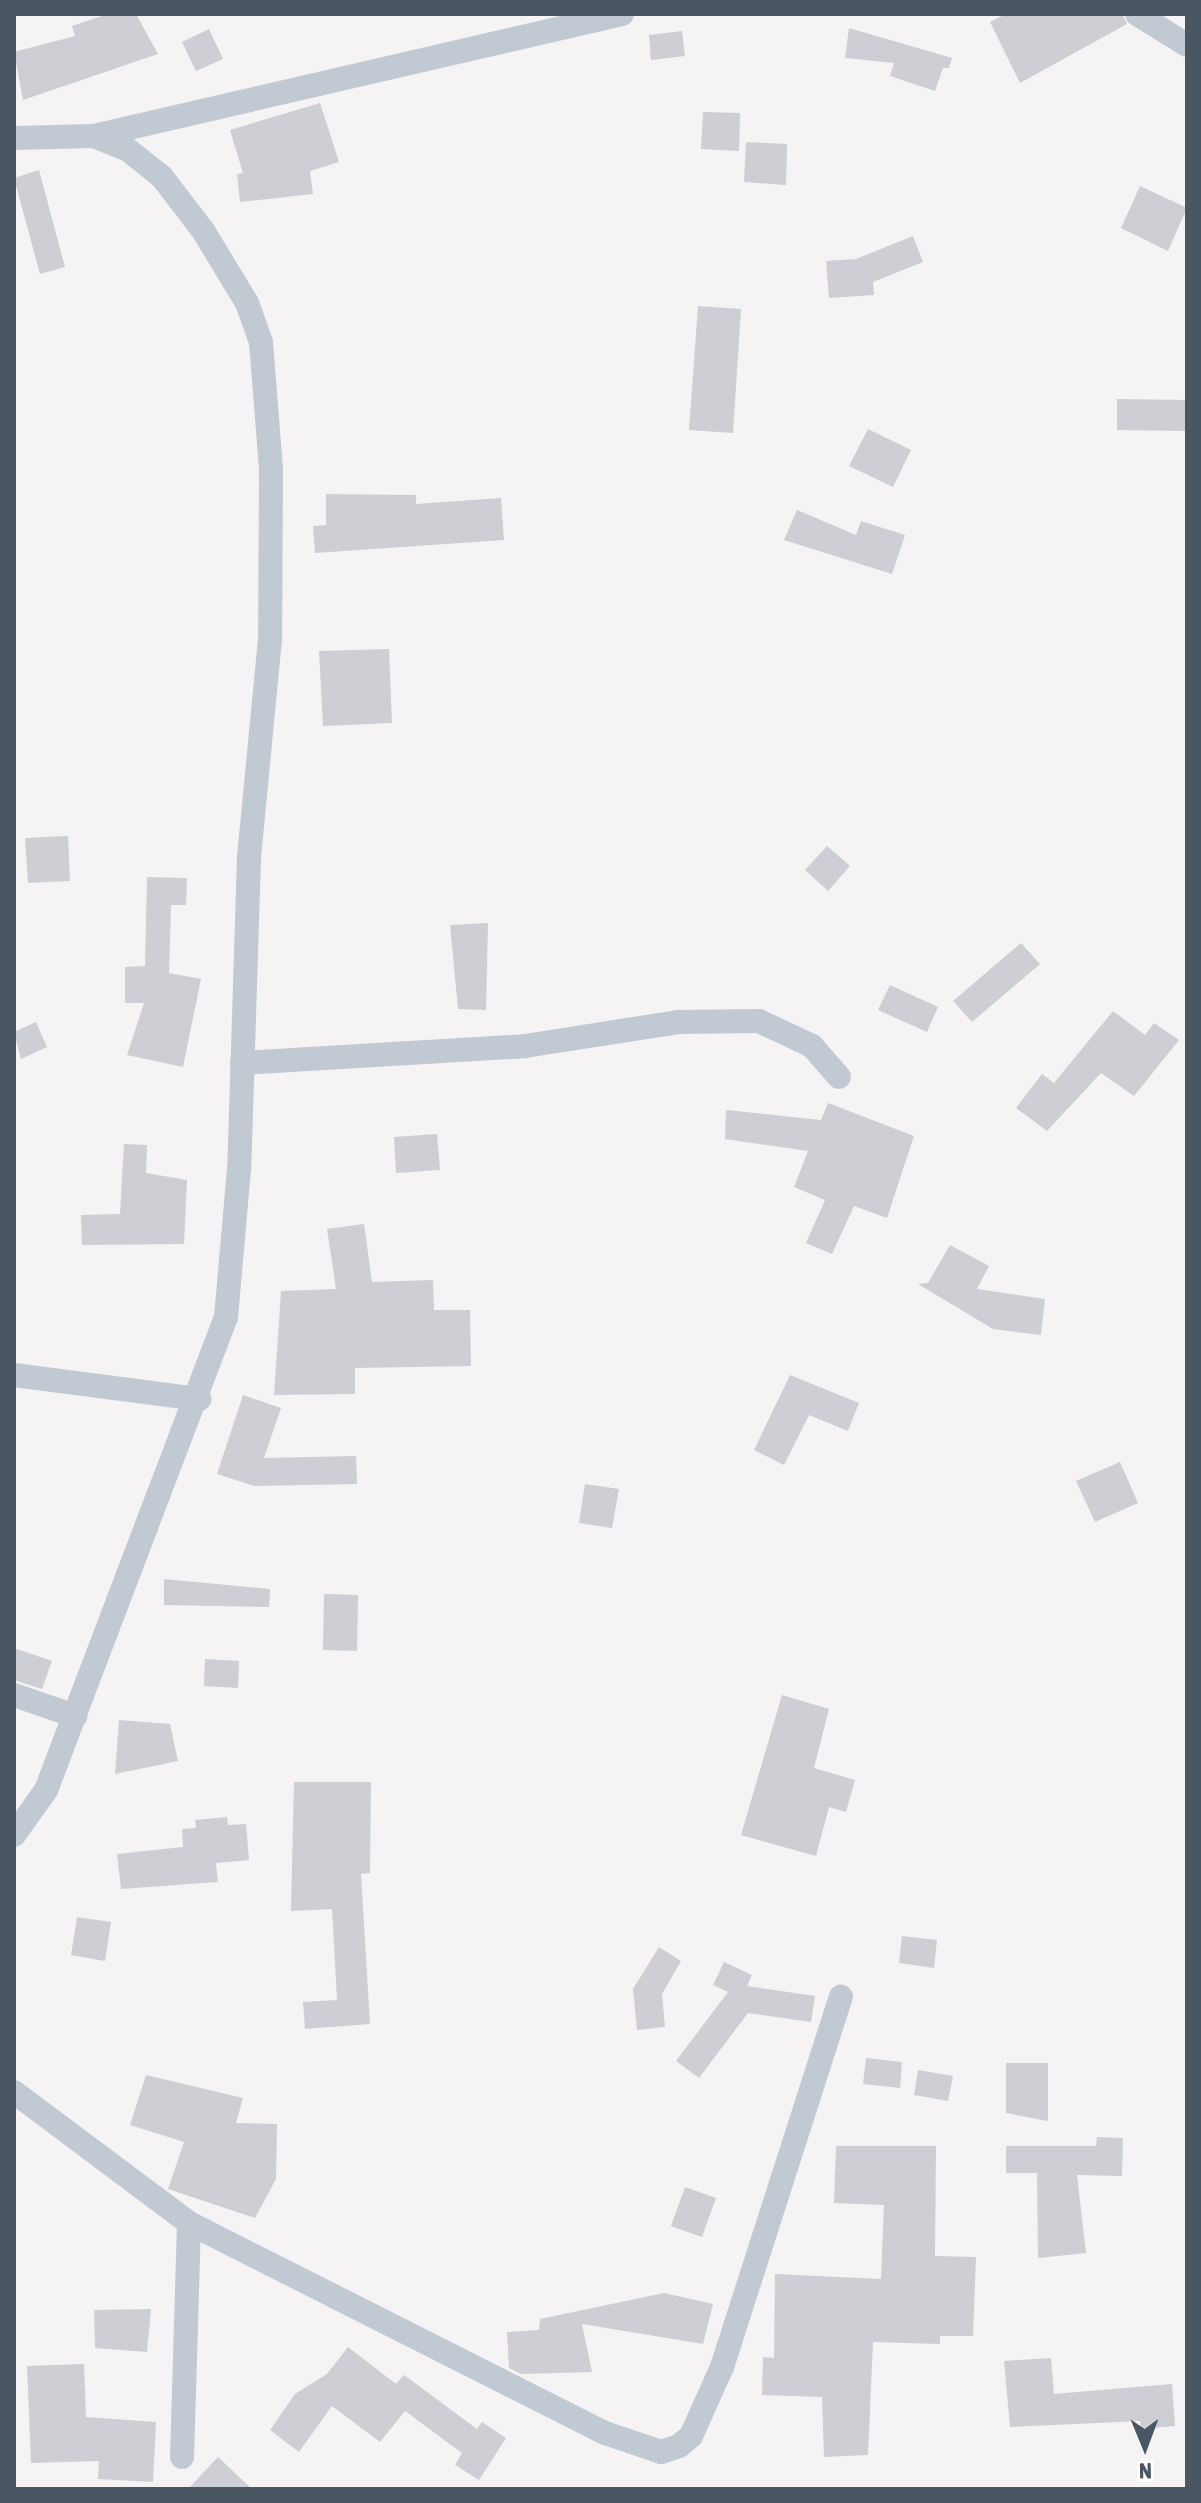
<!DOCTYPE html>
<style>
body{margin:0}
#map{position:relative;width:1201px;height:2503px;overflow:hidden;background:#f5f3f3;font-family:"Asap Condensed",sans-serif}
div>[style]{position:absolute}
.building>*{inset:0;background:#cdcfd5}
.minor>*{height:24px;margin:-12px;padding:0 12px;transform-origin:12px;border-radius:12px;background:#c1cad2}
span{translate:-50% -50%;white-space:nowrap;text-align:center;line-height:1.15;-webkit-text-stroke:6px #fff;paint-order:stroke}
.frame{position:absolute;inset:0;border:16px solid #4a5661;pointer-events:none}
.north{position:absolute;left:1105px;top:2407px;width:80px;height:80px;-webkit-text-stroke:6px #fff;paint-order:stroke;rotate:179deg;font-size:22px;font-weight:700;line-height:32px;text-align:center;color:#4a5661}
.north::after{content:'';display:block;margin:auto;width:28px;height:36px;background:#4a5661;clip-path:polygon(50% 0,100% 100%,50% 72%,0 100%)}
</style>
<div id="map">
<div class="building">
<i style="clip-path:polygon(108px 14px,136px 14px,158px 54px,23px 100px,14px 52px,75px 36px,72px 26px)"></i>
<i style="clip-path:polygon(1006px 14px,1122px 14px,1127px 24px,1020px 83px,990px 22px)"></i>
<i style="clip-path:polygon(849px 28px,952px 58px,949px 68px,943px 68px,935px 91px,890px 76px,894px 63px,845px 58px)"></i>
<i style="clip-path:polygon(209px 29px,223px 59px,196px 71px,182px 42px)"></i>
<i style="clip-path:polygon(682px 31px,685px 56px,651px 60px,649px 35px)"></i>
<i style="clip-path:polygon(320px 103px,339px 162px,310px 171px,313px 194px,240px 202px,237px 174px,243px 173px,230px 130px)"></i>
<i style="clip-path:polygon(703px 112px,740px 113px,739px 151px,701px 149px)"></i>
<i style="clip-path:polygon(746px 142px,787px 144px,786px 185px,744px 182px)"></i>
<i style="clip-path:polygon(39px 170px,65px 267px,40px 274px,14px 178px)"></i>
<i style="clip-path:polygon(1140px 186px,1187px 208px,1168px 251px,1121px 228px)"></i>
<i style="clip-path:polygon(913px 236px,923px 262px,873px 282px,874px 295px,829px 298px,826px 261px,856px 259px)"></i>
<i style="clip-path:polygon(698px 306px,741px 309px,733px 433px,689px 430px)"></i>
<i style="clip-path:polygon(1117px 399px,1187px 400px,1187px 431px,1117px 430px)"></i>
<i style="clip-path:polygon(868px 429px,911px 450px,893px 487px,849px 466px)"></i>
<i style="clip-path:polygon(326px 494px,416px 495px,416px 504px,501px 498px,504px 540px,315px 553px,313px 526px,326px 525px)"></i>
<i style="clip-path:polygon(797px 510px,856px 535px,861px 521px,905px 535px,892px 574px,784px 540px)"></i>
<i style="clip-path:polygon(389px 649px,392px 723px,323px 726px,319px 651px)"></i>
<i style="clip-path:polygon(68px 836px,70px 881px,28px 883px,25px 838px)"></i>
<i style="clip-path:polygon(827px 846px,850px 866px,828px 891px,805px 870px)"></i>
<i style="clip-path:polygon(147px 877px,187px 878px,186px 905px,171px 905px,169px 973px,201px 979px,183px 1067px,127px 1055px,144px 1003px,125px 1003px,125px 967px,145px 966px)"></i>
<i style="clip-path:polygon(488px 923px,486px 1010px,458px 1009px,450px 925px)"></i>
<i style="clip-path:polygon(1021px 943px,1040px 964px,972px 1022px,953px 1001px)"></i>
<i style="clip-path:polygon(890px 985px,938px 1007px,927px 1032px,878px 1010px)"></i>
<i style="clip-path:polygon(1113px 1011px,1145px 1035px,1154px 1023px,1179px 1040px,1134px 1096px,1101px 1073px,1047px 1131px,1016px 1108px,1042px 1074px,1054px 1083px)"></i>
<i style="clip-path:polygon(36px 1022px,47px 1047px,21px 1059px,14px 1032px)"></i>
<i style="clip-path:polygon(828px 1103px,914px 1136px,887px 1218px,854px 1206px,832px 1254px,806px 1243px,825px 1200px,794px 1187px,808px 1151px,725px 1139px,726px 1110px,821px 1120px)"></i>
<i style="clip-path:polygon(437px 1134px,440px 1170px,396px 1173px,394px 1137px)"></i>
<i style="clip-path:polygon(124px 1144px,147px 1145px,146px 1173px,187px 1180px,184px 1244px,82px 1245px,81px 1215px,120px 1214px)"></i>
<i style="clip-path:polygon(364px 1224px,372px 1282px,433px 1280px,434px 1310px,470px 1310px,471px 1366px,355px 1368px,355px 1394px,274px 1395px,281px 1291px,336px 1289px,327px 1229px)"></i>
<i style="clip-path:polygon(950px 1245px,989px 1266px,977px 1289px,1045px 1299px,1041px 1335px,993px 1329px,918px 1284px,928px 1283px)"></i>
<i style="clip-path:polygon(790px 1375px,859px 1403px,848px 1431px,809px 1415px,784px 1465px,754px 1450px)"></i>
<i style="clip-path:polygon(243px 1395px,281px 1408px,264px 1458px,356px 1456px,357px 1484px,254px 1486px,217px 1474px)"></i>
<i style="clip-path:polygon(1120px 1462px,1138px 1503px,1095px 1522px,1076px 1481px)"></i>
<i style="clip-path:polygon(585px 1484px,619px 1489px,612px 1528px,579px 1523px)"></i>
<i style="clip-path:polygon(164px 1579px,270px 1589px,269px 1607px,164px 1605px)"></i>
<i style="clip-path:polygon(324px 1594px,358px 1595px,357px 1651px,323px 1650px)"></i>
<i style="clip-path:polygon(14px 1648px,52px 1661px,42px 1689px,14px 1680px)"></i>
<i style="clip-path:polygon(205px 1659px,239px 1661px,238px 1688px,204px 1686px)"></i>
<i style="clip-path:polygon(782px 1695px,829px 1709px,814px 1768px,855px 1780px,846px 1812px,829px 1807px,816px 1856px,741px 1835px)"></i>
<i style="clip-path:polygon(119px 1720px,170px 1724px,178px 1761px,115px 1774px)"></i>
<i style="clip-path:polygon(294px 1782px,371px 1782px,370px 1873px,361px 1874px,370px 2024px,305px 2029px,303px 2002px,337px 2000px,332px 1909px,291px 1911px)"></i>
<i style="clip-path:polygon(227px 1817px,228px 1825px,246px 1824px,249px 1860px,216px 1863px,218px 1882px,121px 1889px,117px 1854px,183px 1847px,182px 1829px,196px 1828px,195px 1820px)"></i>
<i style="clip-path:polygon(77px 1917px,111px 1922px,105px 1961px,71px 1955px)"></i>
<i style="clip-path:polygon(902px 1936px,937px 1940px,934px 1968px,899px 1963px)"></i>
<i style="clip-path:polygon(659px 1947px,681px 1961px,662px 1994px,665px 2027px,637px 2030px,633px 1989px)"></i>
<i style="clip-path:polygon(724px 1962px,752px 1975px,747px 1986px,815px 1996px,811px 2022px,748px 2013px,699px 2078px,676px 2061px,728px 1992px,713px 1985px)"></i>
<i style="clip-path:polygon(866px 2058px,902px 2062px,900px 2088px,863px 2084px)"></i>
<i style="clip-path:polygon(1006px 2063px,1048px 2063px,1048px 2121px,1006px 2113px)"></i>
<i style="clip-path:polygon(918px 2070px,953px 2076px,948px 2101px,914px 2095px)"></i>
<i style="clip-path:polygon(146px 2075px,243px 2098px,236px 2123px,277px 2124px,276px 2179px,255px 2218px,168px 2189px,184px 2142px,130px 2125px)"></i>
<i style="clip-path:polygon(1097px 2137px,1123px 2138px,1122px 2176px,1077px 2175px,1086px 2253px,1038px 2258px,1037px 2173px,1006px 2173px,1006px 2146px,1096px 2146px)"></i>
<i style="clip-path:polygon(836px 2146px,936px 2146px,935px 2256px,976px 2257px,973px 2336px,940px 2336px,940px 2344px,873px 2342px,868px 2455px,824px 2457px,822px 2397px,762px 2395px,763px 2357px,774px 2358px,775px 2274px,881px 2279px,884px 2205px,834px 2203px)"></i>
<i style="clip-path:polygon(685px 2187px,716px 2198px,702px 2237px,671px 2226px)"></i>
<i style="clip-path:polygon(664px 2293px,713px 2304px,703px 2344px,582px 2324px,592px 2372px,521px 2374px,509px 2368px,507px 2332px,539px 2330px,540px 2319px)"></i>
<i style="clip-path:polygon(151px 2309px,147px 2352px,95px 2348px,94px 2310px)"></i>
<i style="clip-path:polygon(348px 2347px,396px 2384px,404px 2375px,477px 2429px,482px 2422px,506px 2438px,479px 2480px,455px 2465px,462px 2453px,405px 2411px,380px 2442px,332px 2406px,299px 2452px,270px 2430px,295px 2394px,327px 2374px)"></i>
<i style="clip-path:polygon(1051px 2358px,1054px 2394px,1172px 2384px,1175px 2426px,1141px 2429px,1140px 2421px,1010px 2427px,1004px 2361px)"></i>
<i style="clip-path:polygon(84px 2364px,86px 2417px,156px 2422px,153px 2482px,98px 2479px,99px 2461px,31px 2463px,27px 2366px)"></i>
<i style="clip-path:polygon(218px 2457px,252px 2489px,188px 2489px)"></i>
</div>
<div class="minor">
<i style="left:1137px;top:14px;width:59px;rotate:31.8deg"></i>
<i style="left:94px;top:136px;width:542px;rotate:-13.01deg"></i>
<i style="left:14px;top:138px;width:80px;rotate:-1.4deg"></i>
<i style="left:94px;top:136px;width:35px;rotate:22deg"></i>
<i style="left:127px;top:149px;width:45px;rotate:38.7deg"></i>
<i style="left:162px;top:177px;width:69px;rotate:52.6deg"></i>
<i style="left:204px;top:232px;width:83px;rotate:58.8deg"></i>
<i style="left:247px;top:303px;width:41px;rotate:70.3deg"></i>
<i style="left:261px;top:342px;width:128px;rotate:85.5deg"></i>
<i style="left:271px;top:470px;width:169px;rotate:90.3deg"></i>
<i style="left:270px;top:639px;width:220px;rotate:95.5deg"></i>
<i style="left:249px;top:858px;width:311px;rotate:91.8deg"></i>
<i style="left:239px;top:1169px;width:149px;rotate:95deg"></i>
<i style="left:226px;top:1317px;width:506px;rotate:110.83deg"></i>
<i style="left:46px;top:1790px;width:55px;rotate:125.4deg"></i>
<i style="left:242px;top:1063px;width:284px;rotate:-3.4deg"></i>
<i style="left:525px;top:1046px;width:155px;rotate:-8.9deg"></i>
<i style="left:678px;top:1022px;width:81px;rotate:-0.7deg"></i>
<i style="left:759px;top:1021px;width:59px;rotate:25.3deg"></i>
<i style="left:812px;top:1046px;width:41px;rotate:48.9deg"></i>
<i style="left:14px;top:1375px;width:187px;rotate:7.4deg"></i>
<i style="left:14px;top:1695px;width:65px;rotate:19deg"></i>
<i style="left:14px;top:2092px;width:219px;rotate:36.8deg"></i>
<i style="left:189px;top:2223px;width:234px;rotate:91.7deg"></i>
<i style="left:189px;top:2223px;width:466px;rotate:26.8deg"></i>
<i style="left:605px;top:2433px;width:59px;rotate:18.7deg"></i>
<i style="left:661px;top:2452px;width:19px;rotate:-18deg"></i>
<i style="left:679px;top:2446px;width:16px;rotate:-40deg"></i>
<i style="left:691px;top:2436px;width:76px;rotate:-65.8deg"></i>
<i style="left:722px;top:2367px;width:389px;rotate:-72.2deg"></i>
</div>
<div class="frame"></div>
<div class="north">N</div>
</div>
